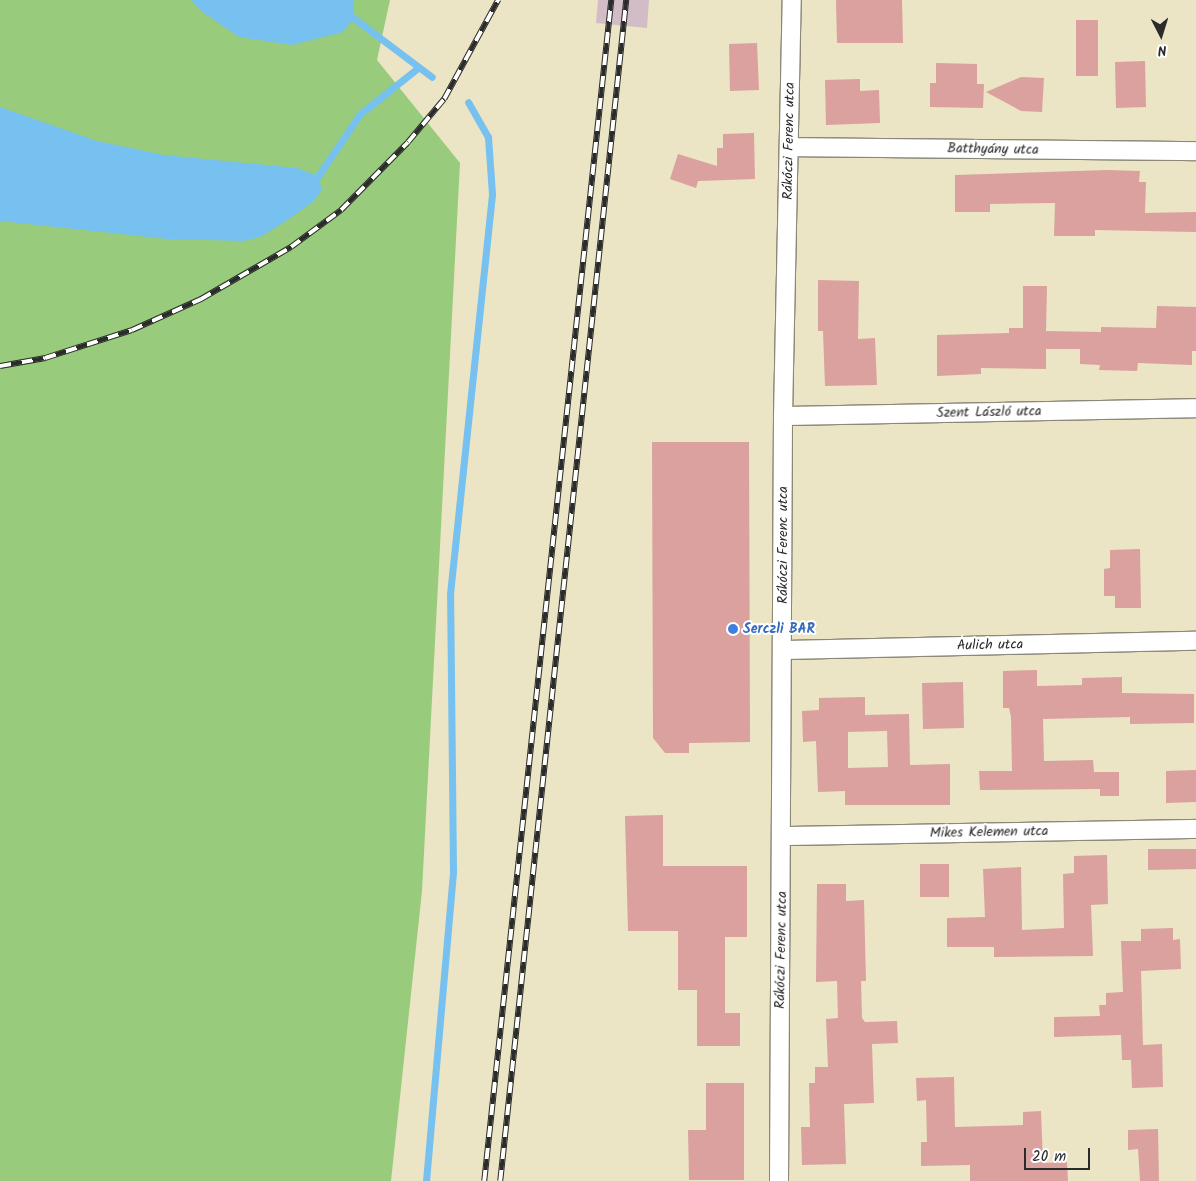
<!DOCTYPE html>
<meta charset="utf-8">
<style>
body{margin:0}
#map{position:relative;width:1196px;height:1181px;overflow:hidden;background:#ebe4c5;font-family:Kalam,sans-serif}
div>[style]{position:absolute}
.industrial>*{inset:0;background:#d2bdc6}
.green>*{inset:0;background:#98cb7c}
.water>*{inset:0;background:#76c1ef}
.stream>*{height:7px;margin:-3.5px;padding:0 3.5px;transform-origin:3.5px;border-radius:3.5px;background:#76c1ef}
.building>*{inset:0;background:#daa19e}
.roads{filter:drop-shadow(1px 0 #8b8878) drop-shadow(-1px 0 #8b8878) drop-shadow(0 1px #8b8878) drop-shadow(0 -1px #8b8878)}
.street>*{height:18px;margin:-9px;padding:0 9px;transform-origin:9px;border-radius:9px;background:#fff}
.rail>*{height:5.5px;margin-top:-2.75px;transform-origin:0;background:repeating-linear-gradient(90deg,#fff 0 11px,#2b2b2b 0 22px);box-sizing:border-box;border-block:1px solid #2b2b2b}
.dots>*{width:14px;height:14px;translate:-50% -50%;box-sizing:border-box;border:2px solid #fff;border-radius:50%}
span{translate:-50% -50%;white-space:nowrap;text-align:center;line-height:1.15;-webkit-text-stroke:4px #fff;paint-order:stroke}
.street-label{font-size:14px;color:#2b2b2b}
.shop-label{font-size:14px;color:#366cbe;font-weight:700}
.left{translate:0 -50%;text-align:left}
.north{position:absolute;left:1136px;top:10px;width:50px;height:50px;-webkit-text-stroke:4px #fff;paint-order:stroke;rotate:175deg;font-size:14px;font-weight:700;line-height:20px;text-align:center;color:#2b2b2b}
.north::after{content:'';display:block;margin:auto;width:18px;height:22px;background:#2b2b2b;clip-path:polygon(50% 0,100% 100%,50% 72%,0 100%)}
.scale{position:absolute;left:1024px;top:1148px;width:66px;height:22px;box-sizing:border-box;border:2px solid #2b2b2b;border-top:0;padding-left:6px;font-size:15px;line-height:18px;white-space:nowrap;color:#2b2b2b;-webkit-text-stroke:4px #fff;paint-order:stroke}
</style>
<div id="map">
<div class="industrial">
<i style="clip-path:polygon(598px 0,649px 0,647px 28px,596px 23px)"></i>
</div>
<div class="green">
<i style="clip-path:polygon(0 0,390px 0,377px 60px,460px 163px,422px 891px,391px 1181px,0 1181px)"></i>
</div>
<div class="water">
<i style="clip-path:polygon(191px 0,354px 0,354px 18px,343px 32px,292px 45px,239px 37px,201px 11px)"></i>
<i style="clip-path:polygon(0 107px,97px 141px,164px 155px,297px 168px,318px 176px,322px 190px,313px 202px,286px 221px,260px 237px,243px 241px,167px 239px,0 221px)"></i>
</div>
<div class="stream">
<i style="left:347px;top:13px;width:106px;rotate:37deg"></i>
<i style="left:318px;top:176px;width:75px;rotate:-55.9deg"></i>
<i style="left:360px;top:114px;width:75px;rotate:-38.5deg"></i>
<i style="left:426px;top:1181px;width:311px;rotate:-85deg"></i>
<i style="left:453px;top:871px;width:277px;rotate:-90.6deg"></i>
<i style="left:450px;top:594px;width:402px;rotate:-84deg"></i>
<i style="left:492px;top:194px;width:57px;rotate:-94deg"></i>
<i style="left:488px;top:137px;width:40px;rotate:-119.7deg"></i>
</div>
<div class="building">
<i style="clip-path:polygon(836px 0,902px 0,903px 43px,837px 43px)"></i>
<i style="clip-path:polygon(1076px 20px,1098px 20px,1098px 76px,1076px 76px)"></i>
<i style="clip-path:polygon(757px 43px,759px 90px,730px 91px,729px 44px)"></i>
<i style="clip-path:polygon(1145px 61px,1146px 107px,1116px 108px,1115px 62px)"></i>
<i style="clip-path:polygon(936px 63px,977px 64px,977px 84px,984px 84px,983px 108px,930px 107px,930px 83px,936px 83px)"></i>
<i style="clip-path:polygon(1021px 77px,1044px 78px,1042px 112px,1021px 111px,986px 92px)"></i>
<i style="clip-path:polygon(860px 79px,860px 91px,879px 90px,880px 123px,826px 125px,825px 80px)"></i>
<i style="clip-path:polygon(754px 133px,755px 179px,698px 181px,696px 188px,670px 179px,678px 154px,717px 166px,717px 148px,723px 148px,723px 134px)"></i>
<i style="clip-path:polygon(1107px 170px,1140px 171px,1139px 182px,1146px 182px,1145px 213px,1196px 212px,1196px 232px,1095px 230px,1095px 236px,1054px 236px,1055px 203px,990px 204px,990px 212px,955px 212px,955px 175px)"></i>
<i style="clip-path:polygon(818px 280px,859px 281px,858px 339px,875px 338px,877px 385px,825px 386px,823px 331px,818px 331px)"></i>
<i style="clip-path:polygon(1023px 286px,1047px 286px,1046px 331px,1101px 332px,1101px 327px,1156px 328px,1157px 306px,1196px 307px,1196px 351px,1192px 351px,1192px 365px,1138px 363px,1137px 371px,1099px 370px,1100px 365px,1080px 364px,1080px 349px,1046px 349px,1046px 369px,981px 368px,981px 374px,937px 376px,937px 335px,1009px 333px,1009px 328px,1023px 328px)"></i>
<i style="clip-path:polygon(652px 442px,749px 442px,750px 742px,689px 743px,689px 753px,665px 753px,653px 738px)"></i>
<i style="clip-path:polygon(1140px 549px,1141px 608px,1115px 608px,1115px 596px,1104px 596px,1104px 569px,1110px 568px,1110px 550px)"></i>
<i style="clip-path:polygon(1037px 670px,1037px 686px,1082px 685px,1082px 678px,1122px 677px,1122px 693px,1194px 694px,1194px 723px,1130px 724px,1130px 717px,1043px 719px,1044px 761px,1093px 760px,1094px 772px,1119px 772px,1119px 796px,1100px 796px,1100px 789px,980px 790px,979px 771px,1012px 771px,1011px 717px,1009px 708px,1003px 708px,1003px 671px)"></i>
<i style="clip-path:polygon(963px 682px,964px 728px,923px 729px,922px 683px)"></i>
<i style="clip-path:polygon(evenodd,865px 697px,865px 715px,909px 714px,910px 765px,950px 764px,950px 805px,845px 805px,845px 791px,818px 792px,816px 741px,803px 742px,802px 711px,819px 710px,819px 698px,865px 697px,887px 731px,888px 767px,848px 768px,848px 732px,887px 731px)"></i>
<i style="clip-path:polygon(1196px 770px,1196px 802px,1166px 803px,1166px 771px)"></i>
<i style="clip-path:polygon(663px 815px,663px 866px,747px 866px,747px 937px,725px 937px,725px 1013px,740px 1013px,740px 1046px,697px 1046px,697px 990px,678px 990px,678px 931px,628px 931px,625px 816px)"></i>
<i style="clip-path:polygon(1148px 849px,1196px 849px,1196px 869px,1148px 870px)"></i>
<i style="clip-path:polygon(1107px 855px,1108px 904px,1091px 905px,1093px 956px,994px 957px,994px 947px,947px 947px,947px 918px,985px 917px,983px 869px,1021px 867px,1022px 930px,1064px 928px,1063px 874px,1074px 873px,1074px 856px)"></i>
<i style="clip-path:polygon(920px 864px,949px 864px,949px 897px,920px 897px)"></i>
<i style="clip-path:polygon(817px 884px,846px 884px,846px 901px,864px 900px,866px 981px,861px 981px,862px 1018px,865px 1022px,897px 1021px,898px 1043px,872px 1044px,874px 1103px,844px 1104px,846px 1164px,802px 1165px,801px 1127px,810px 1127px,809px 1083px,815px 1083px,815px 1067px,828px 1067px,826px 1019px,838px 1018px,837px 981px,816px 982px)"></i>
<i style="clip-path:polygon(1173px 928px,1173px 940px,1180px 939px,1181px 969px,1141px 971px,1143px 1045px,1162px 1044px,1163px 1087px,1132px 1088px,1131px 1060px,1122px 1060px,1121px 1035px,1054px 1037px,1054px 1017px,1100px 1016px,1099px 1005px,1106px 1005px,1106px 993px,1123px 992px,1121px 941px,1141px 941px,1141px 929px)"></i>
<i style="clip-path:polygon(954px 1077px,955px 1127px,1023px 1125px,1023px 1112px,1041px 1111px,1043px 1163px,1067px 1162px,1068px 1181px,970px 1181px,970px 1165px,921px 1166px,921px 1142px,927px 1142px,926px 1100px,917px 1101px,916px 1078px)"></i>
<i style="clip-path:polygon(706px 1083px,744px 1083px,744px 1180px,689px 1180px,688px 1130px,706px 1130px)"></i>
<i style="clip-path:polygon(1158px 1129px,1159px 1181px,1140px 1181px,1138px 1149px,1128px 1150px,1128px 1130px)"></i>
</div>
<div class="roads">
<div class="street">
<i style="left:790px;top:147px;width:406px;rotate:0.6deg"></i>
<i style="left:783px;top:416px;width:413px;rotate:-1.1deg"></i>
<i style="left:784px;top:650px;width:412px;rotate:-1.3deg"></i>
<i style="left:783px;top:836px;width:413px;rotate:-1deg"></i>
<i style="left:779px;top:1181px;width:765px;rotate:-89.7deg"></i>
<i style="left:783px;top:416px;width:416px;rotate:-88.8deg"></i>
</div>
</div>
<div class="rail">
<i style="left:0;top:366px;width:46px;rotate:-10.1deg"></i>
<i style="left:45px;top:358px;width:91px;rotate:-17.8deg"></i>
<i style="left:132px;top:330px;width:76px;rotate:-24.2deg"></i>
<i style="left:201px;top:299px;width:104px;rotate:-30deg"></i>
<i style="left:291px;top:247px;width:62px;rotate:-36.5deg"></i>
<i style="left:341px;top:210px;width:95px;rotate:-45.4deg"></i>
<i style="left:408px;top:142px;width:56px;rotate:-50.1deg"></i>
<i style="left:444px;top:99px;width:113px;rotate:-61.4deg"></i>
<i style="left:484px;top:1181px;width:1188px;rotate:-83.86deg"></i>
<i style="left:500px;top:1181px;width:1188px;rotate:-83.91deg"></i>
</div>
<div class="dots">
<i style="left:733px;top:629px;background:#3f7fe0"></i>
</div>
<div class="street-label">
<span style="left:789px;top:141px;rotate:-89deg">Rákóczi Ferenc utca</span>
<span style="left:993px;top:149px;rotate:1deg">Batthyány utca</span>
<span style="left:989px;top:412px;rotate:-1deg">Szent László utca</span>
<span style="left:783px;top:545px;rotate:-90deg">Rákóczi Ferenc utca</span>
<span style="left:990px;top:645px;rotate:-1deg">Aulich utca</span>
<span style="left:989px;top:832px;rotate:-1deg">Mikes Kelemen utca</span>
<span style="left:781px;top:950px;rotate:-89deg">Rákóczi Ferenc utca</span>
</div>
<div class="shop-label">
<span class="left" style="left:743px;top:629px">Serczli BAR</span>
</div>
<div class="north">N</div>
<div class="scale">20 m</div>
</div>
